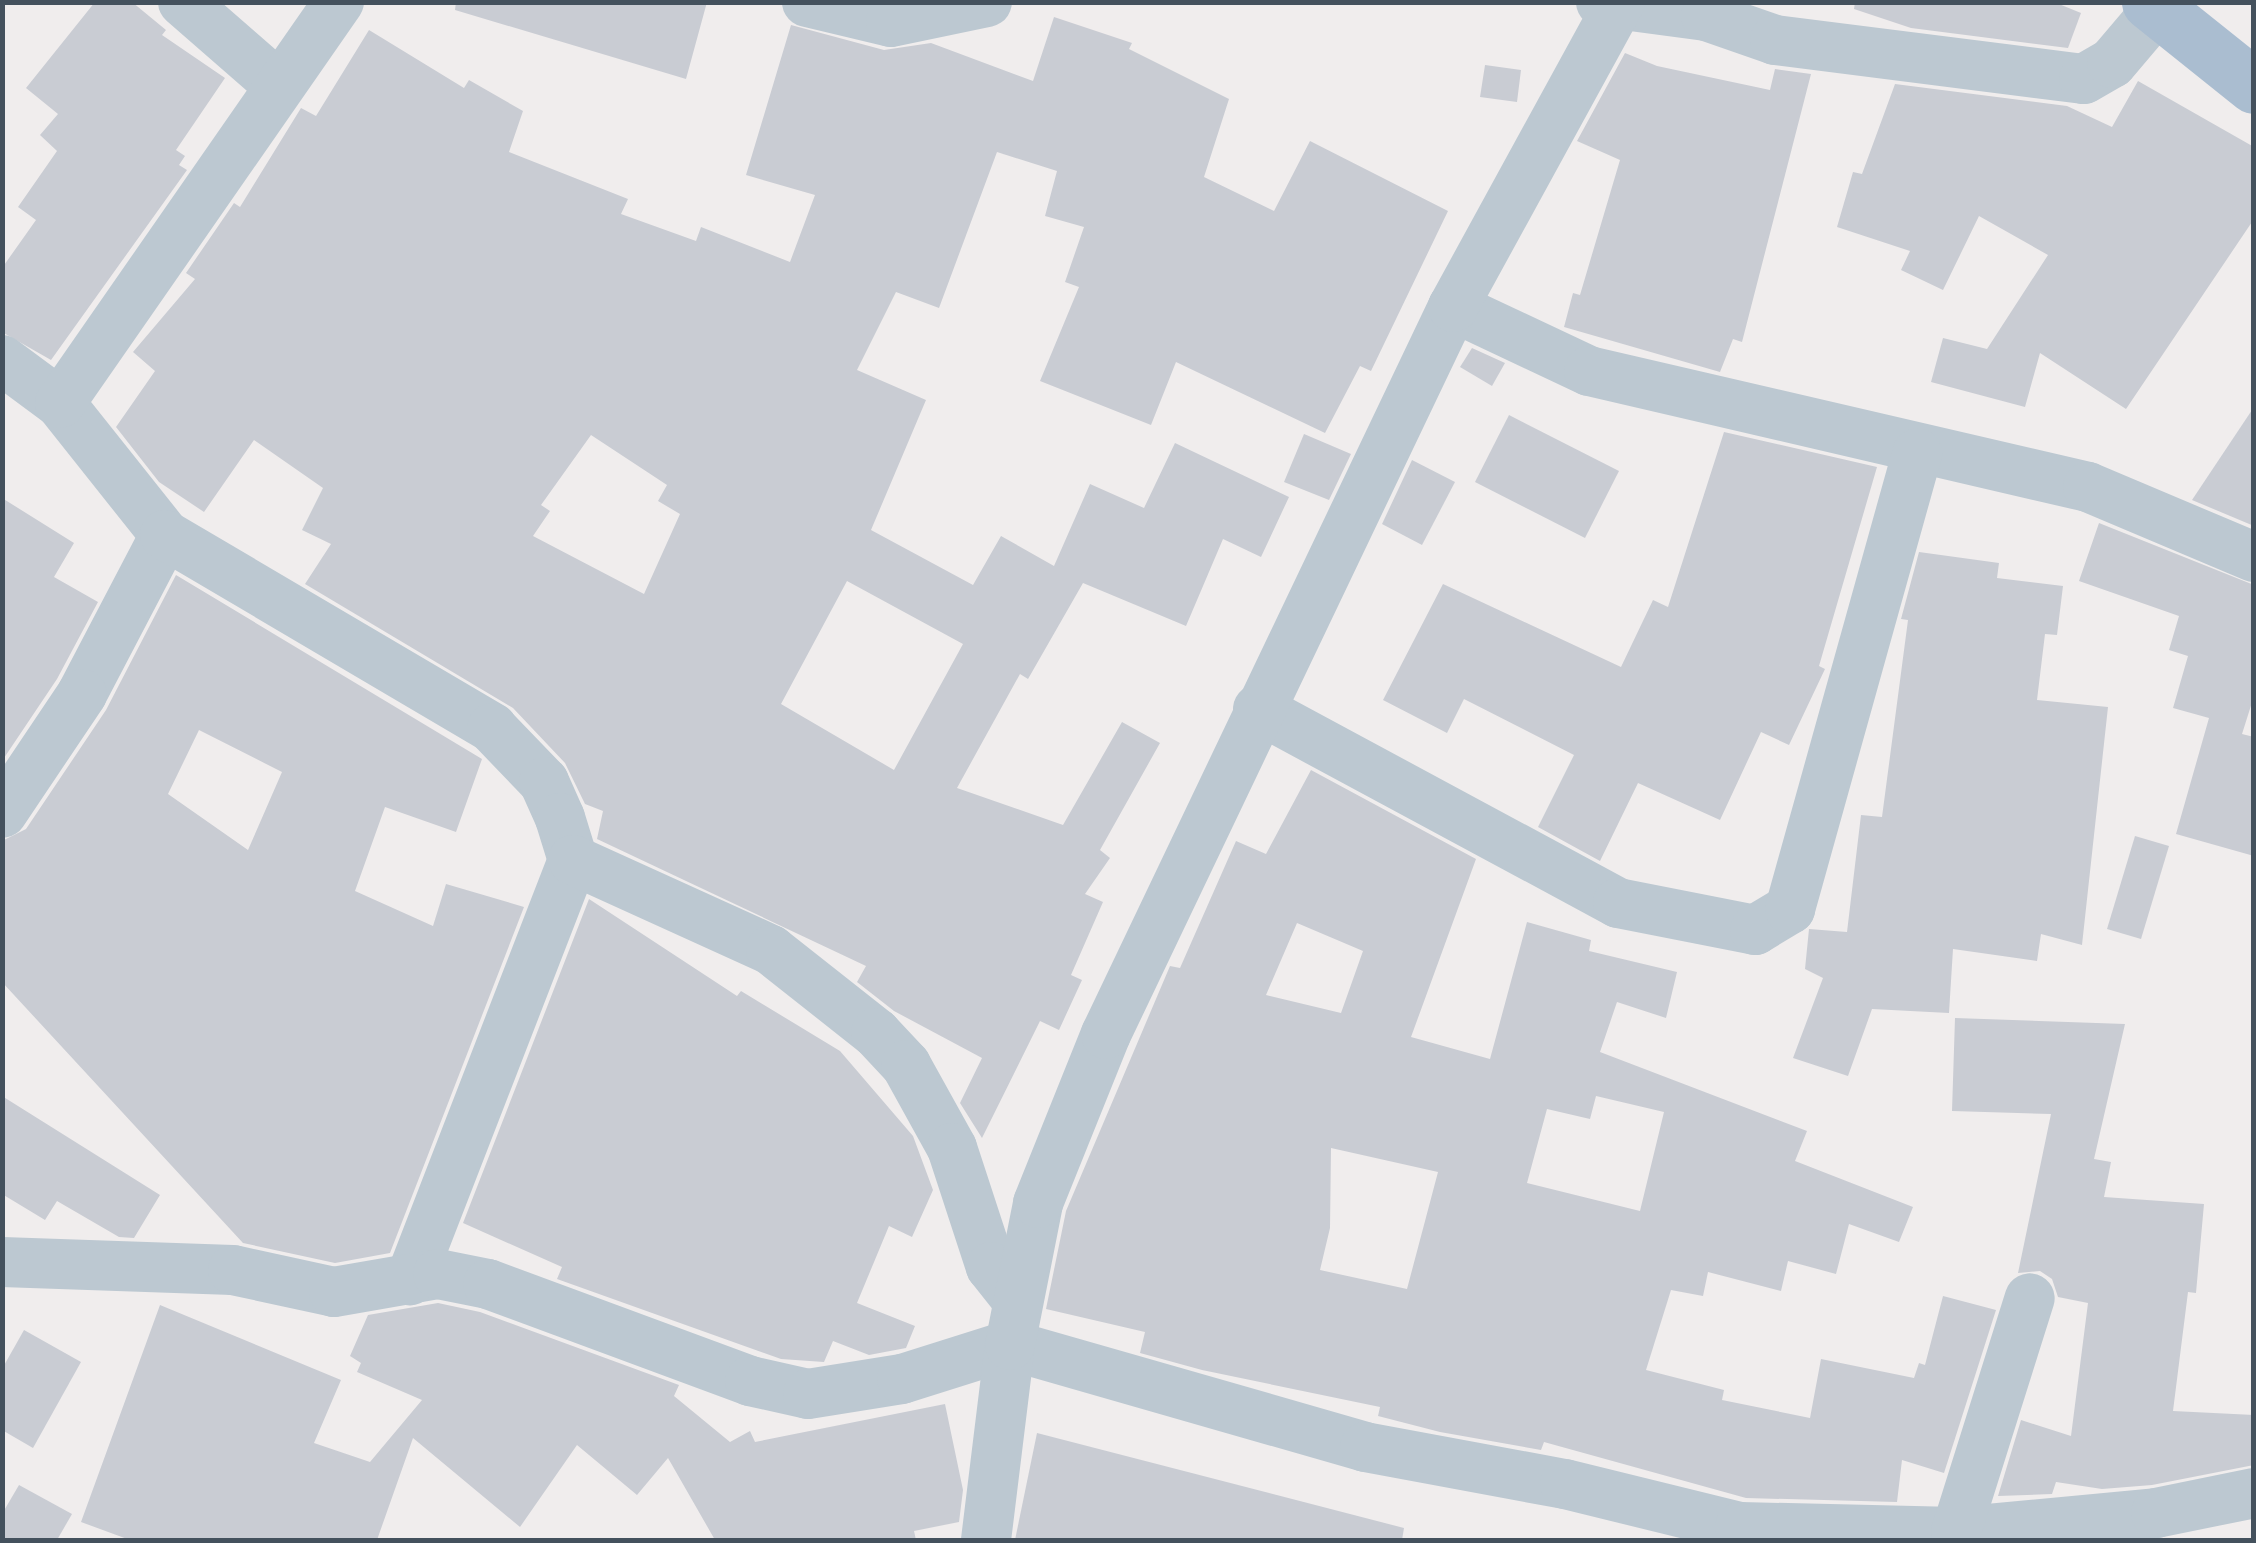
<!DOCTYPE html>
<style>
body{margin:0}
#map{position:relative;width:2256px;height:1543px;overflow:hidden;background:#f0eded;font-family:"Fira Sans Condensed",sans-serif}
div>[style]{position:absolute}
.building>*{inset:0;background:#c9ccd3}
.minor>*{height:50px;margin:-25px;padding:0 25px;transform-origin:25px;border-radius:25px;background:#bcc8d1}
.major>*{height:55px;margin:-27.5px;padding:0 27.5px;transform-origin:27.5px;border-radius:27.5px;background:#aabdd0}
span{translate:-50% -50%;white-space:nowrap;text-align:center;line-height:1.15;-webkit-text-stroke:10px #fff;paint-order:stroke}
.frame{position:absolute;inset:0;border:5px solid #44515d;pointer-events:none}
</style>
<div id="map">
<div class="building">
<i style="clip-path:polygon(95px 2px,132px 2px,166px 30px,162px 35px,225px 78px,176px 150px,185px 156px,179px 165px,187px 170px,51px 360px,2px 332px,2px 268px,36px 220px,18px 207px,57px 151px,40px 135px,58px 114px,26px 88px)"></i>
<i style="clip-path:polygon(456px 2px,707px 2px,686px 79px,455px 10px)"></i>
<i style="clip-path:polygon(1855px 2px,2054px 2px,2081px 13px,2068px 48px,1911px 28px,1854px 9px)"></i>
<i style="clip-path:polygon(evenodd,1054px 17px,1132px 43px,1129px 49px,1229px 99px,1204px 177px,1274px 211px,1310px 141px,1448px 211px,1371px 371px,1360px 366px,1325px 433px,1176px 362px,1151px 425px,1040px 381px,1079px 287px,1065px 282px,1084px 227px,1045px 216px,1057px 171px,997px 152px,939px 308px,896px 292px,857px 370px,926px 400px,871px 530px,973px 585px,1001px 536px,1054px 566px,1090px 484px,1144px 508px,1175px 443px,1289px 497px,1261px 557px,1223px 539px,1186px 626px,1083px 583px,1028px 679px,1020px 674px,957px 788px,1063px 825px,1122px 722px,1160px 743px,1100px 850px,1110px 858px,1085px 894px,1103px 902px,1071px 975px,1082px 980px,1059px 1030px,1040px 1021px,982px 1138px,960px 1103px,982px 1058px,894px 1011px,857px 982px,866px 966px,597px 839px,603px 811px,585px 804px,565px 763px,513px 708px,305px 584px,331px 544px,302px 530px,323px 488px,254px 440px,204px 512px,159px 482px,116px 427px,155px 371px,133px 352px,195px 279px,186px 273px,234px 203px,240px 207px,301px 108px,316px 116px,369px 30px,464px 88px,469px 80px,523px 111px,509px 152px,628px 199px,621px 214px,696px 241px,701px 227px,790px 262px,815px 195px,746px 175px,791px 25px,884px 50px,931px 43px,1033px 81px,1054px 17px,591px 435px,667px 485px,658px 501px,680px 514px,644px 594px,533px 536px,550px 511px,541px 505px,591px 435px,1054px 17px,847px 581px,963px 644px,894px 770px,781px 704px,847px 581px)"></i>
<i style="clip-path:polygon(1625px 53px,1657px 66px,1770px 90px,1775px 69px,1811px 74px,1742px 342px,1733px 339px,1720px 372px,1564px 327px,1573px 293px,1580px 295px,1620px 160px,1577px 141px)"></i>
<i style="clip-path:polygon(1485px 65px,1521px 70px,1517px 102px,1480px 97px)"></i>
<i style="clip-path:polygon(2138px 81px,2254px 147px,2254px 219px,2126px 409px,2040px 353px,2025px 407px,1931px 382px,1943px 338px,1987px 349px,2048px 255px,1979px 216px,1943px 290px,1901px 270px,1910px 251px,1837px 227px,1853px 172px,1862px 174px,1895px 84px,2067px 106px,2112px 127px)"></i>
<i style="clip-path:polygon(1472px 348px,1505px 363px,1492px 386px,1460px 367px)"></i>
<i style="clip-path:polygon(2254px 407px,2254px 526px,2192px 500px)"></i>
<i style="clip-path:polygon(1509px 415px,1619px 471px,1585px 538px,1475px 482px)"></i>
<i style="clip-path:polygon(1724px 432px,1877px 467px,1819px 666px,1825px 669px,1789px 745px,1761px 732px,1720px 820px,1638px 783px,1600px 861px,1538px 827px,1574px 755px,1464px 699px,1447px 733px,1383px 700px,1443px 584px,1621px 667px,1653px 600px,1668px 607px)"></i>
<i style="clip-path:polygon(1304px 434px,1351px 454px,1329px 500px,1284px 482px)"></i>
<i style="clip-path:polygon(1412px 460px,1455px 482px,1422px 545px,1382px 524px)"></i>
<i style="clip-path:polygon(2px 498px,74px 543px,54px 577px,98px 602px,57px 679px,2px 761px)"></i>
<i style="clip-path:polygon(2099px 523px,2254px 585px,2254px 696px,2242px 734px,2254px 737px,2254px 856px,2176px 834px,2209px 718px,2173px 708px,2188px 656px,2169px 650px,2179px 616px,2079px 581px)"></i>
<i style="clip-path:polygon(1919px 552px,1999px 563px,1997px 578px,2063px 586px,2057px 635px,2045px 634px,2037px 700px,2108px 707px,2082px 945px,2041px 934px,2037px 961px,1953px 949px,1949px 1013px,1872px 1009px,1848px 1076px,1793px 1058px,1823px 978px,1805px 969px,1809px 929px,1847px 932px,1861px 815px,1882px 817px,1908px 620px,1901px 619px)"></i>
<i style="clip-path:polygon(evenodd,176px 575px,482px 759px,456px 832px,385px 807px,355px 891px,433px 926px,446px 884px,524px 907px,390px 1253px,335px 1263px,243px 1243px,2px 982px,2px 841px,26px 829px,106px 710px,176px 575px,199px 730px,282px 772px,248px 850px,168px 794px,199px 730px)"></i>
<i style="clip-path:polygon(evenodd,1311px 770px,1476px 859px,1411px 1037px,1490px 1059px,1527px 922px,1591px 940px,1589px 951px,1677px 972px,1666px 1018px,1617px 1002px,1600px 1052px,1807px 1131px,1795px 1161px,1913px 1207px,1899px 1242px,1849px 1224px,1836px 1274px,1788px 1261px,1781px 1291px,1708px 1272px,1703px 1296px,1671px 1290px,1646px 1370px,1724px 1390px,1722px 1400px,1810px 1418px,1821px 1359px,1914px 1378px,1919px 1363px,1925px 1365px,1943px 1296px,1996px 1310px,1944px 1473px,1902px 1460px,1897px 1502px,1746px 1498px,1544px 1442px,1541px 1450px,1440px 1432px,1378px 1416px,1380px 1407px,1202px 1370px,1140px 1353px,1145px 1332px,1046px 1309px,1066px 1211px,1170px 966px,1180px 968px,1236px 841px,1266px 854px,1311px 770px,1297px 923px,1363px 951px,1341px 1013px,1266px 995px,1297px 923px,1311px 770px,1596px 1096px,1664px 1112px,1640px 1211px,1527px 1183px,1547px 1109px,1590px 1119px,1596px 1096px,1311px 770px,1331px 1148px,1438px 1172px,1407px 1289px,1320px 1270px,1330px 1228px,1331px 1148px)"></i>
<i style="clip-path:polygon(2135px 836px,2169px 846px,2141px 939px,2107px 929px)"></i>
<i style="clip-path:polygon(589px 899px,737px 996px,741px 991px,840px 1051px,913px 1136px,933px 1190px,912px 1237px,889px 1226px,857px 1303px,915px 1326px,906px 1348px,869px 1355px,833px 1341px,824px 1362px,781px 1359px,557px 1279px,562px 1267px,463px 1223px)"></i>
<i style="clip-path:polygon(1955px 1018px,2125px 1024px,2094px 1159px,2111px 1162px,2104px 1197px,2204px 1204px,2196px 1293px,2188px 1292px,2173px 1411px,2254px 1415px,2254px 1465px,2152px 1485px,2102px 1489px,2056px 1482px,2052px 1494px,1998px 1496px,2021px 1420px,2071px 1436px,2088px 1303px,2058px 1297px,2052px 1279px,2040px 1271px,2018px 1273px,2051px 1114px,1952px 1111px)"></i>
<i style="clip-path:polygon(2px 1096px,160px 1195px,134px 1238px,119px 1237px,57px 1201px,45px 1220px,2px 1194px)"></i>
<i style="clip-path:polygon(438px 1303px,480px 1312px,679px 1385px,674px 1396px,730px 1442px,750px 1431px,755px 1442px,945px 1404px,963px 1490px,959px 1522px,914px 1531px,916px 1540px,715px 1540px,668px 1458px,637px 1495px,577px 1445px,520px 1527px,413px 1438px,377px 1540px,130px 1540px,81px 1522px,160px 1305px,341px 1380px,314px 1443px,370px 1462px,422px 1400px,357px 1372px,361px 1363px,350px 1356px,368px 1315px)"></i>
<i style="clip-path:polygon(24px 1330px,81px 1362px,33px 1448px,2px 1430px,2px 1369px)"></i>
<i style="clip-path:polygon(1037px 1433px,1404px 1528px,1402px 1540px,1015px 1540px)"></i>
<i style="clip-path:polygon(19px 1485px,72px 1514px,57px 1540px,2px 1540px,2px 1514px)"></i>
</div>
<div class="minor">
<i style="left:183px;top:2px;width:126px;rotate:41.1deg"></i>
<i style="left:807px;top:2px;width:86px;rotate:13.4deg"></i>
<i style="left:891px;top:22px;width:98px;rotate:-11.8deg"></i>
<i style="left:1601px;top:2px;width:106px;rotate:7.6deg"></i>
<i style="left:1706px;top:16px;width:73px;rotate:19.2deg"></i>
<i style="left:1775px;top:40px;width:311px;rotate:7.2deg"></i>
<i style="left:2084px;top:79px;width:32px;rotate:-30deg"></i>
<i style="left:2112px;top:63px;width:70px;rotate:-49.7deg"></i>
<i style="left:1453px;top:307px;width:150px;rotate:25.2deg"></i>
<i style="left:1589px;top:371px;width:512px;rotate:13.09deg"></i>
<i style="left:2088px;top:487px;width:180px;rotate:22.9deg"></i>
<i style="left:2px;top:360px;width:72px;rotate:36.6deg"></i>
<i style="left:60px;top:403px;width:169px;rotate:51.5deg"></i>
<i style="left:165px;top:535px;width:179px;rotate:117.6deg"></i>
<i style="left:82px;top:694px;width:143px;rotate:123.9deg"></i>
<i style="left:60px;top:403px;width:489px;rotate:-55.2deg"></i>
<i style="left:165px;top:535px;width:380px;rotate:30.5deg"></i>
<i style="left:492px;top:728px;width:75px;rotate:46.1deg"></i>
<i style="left:544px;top:782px;width:39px;rotate:66deg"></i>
<i style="left:560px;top:818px;width:44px;rotate:72.8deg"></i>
<i style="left:573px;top:860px;width:451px;rotate:111.2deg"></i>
<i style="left:1258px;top:709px;width:409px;rotate:28.3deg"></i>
<i style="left:1618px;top:903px;width:140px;rotate:11.1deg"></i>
<i style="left:1755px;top:930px;width:41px;rotate:-31deg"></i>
<i style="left:1790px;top:909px;width:473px;rotate:-74.4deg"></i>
<i style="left:573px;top:860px;width:217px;rotate:24.4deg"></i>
<i style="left:771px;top:950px;width:134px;rotate:38.3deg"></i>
<i style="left:876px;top:1033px;width:44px;rotate:46.8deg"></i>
<i style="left:906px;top:1065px;width:95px;rotate:61deg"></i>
<i style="left:952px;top:1148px;width:125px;rotate:71.9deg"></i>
<i style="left:991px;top:1267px;width:43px;rotate:51.5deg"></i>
<i style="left:2px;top:1262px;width:231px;rotate:2deg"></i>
<i style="left:233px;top:1270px;width:103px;rotate:12.3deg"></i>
<i style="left:334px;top:1292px;width:106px;rotate:-9.8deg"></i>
<i style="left:438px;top:1274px;width:51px;rotate:11.3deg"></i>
<i style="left:488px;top:1284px;width:279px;rotate:20.3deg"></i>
<i style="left:750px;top:1381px;width:59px;rotate:12.6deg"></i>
<i style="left:808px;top:1394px;width:95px;rotate:-9.1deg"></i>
<i style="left:902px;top:1379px;width:113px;rotate:-17.5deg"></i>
<i style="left:1010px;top:1345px;width:369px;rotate:16deg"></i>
<i style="left:1365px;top:1447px;width:203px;rotate:10.5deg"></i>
<i style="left:1565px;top:1484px;width:180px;rotate:13.8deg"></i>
<i style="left:1740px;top:1527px;width:216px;rotate:1.3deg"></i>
<i style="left:1956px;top:1532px;width:201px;rotate:-5.4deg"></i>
<i style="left:2156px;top:1513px;width:100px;rotate:-11.5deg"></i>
<i style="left:1956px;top:1532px;width:245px;rotate:-72.5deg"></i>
<i style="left:986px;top:1540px;width:196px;rotate:-83deg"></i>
<i style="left:1010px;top:1345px;width:145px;rotate:-78.8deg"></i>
<i style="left:1038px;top:1203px;width:182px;rotate:-68.1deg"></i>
<i style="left:1106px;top:1034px;width:806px;rotate:-64.48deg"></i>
<i style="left:1453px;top:307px;width:348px;rotate:-61.3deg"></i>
</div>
<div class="major">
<i style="left:2149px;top:2px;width:134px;rotate:38.7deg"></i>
</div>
<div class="frame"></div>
</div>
